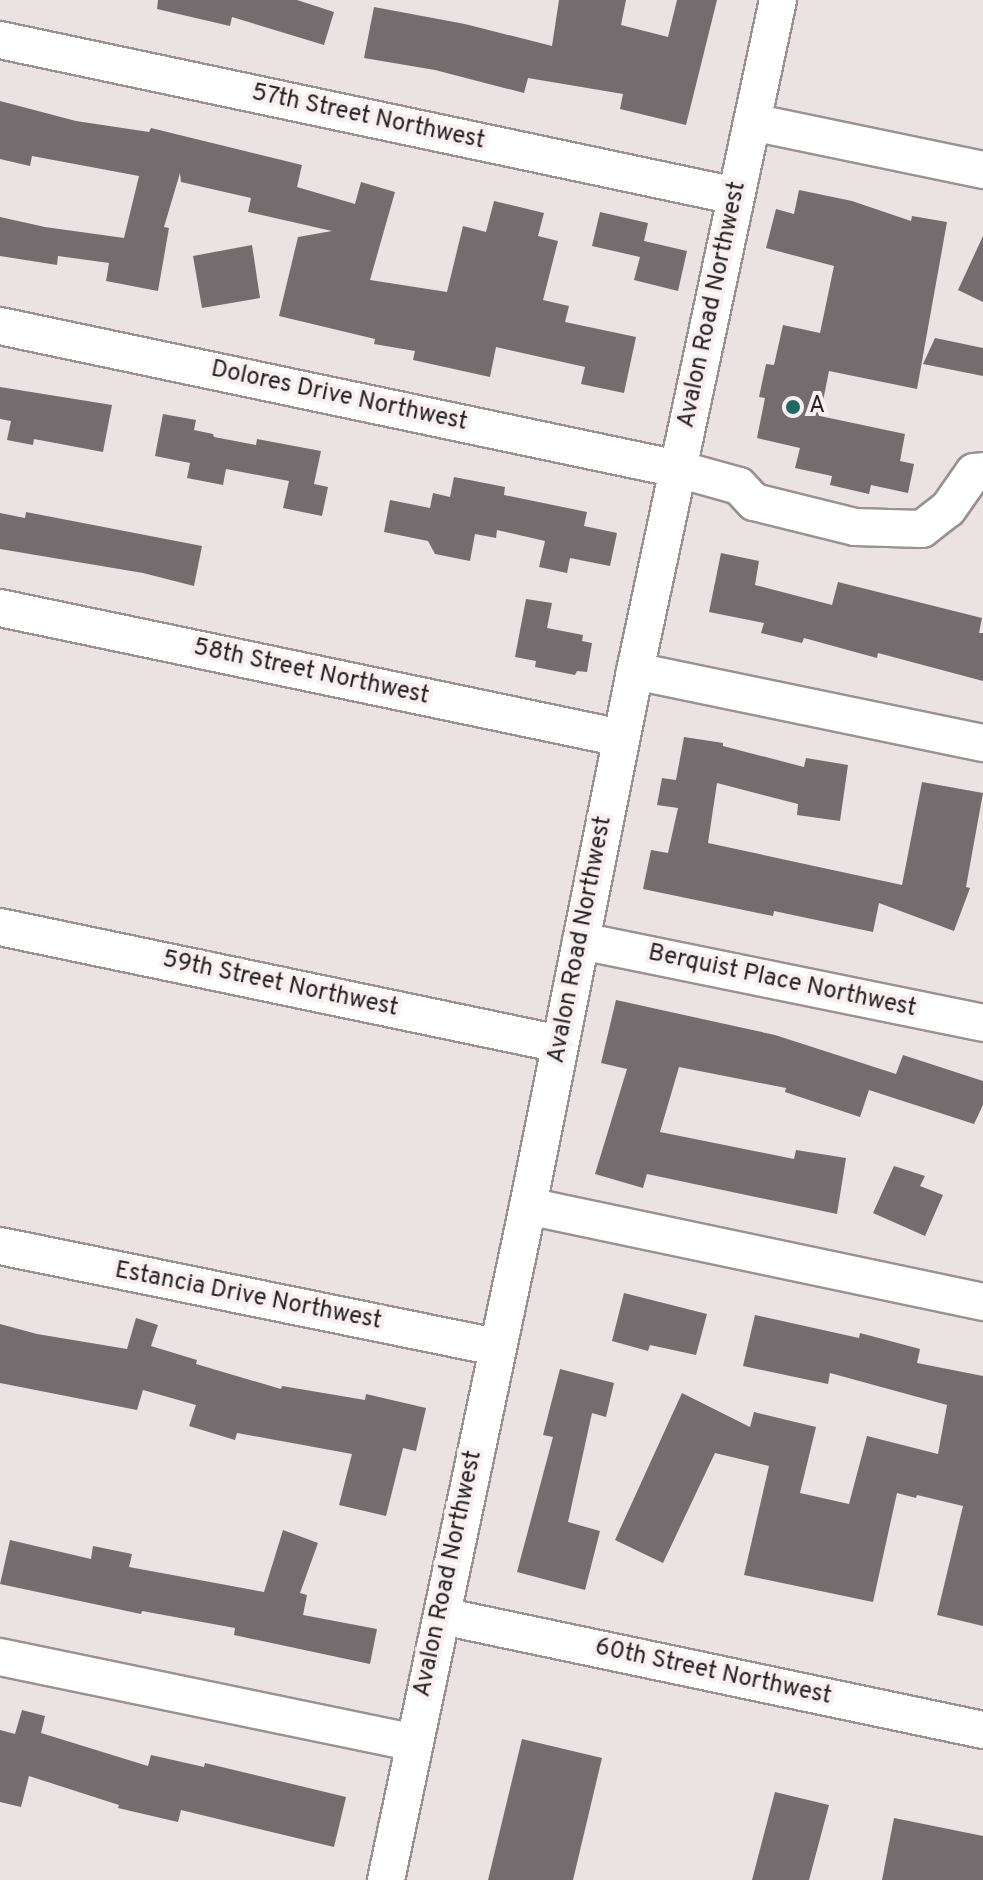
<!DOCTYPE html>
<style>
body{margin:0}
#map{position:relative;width:983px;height:1880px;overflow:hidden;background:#ebe2e4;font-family:Overpass,sans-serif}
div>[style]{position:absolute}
.building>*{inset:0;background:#746c6e}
.roads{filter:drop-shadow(2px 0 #999192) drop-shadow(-2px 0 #999192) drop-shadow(0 2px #999192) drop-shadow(0 -2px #999192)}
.minor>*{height:36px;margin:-18px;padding:0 18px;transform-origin:18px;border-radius:18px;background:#fff}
.dots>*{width:22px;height:22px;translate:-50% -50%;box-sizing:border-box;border:4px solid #f8eff1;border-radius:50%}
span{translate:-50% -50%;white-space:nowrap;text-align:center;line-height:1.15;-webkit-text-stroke:8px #f8eff1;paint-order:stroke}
.street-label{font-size:24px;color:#262324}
.poi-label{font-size:24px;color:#262324}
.left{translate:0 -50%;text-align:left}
</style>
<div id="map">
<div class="building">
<i style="clip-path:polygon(158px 0,297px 0,334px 12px,324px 45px,232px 17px,230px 26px,157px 9px)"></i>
<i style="clip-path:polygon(559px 0,626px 0,621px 25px,668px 37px,677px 0,717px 0,686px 125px,620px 109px,623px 94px,528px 78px,524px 93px,435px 70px,364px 58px,374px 7px,465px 24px,552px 46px)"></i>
<i style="clip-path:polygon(0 101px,76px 121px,149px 132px,151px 128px,302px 165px,297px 187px,355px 204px,361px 182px,395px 192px,370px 280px,447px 292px,463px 226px,486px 232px,494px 201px,544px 213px,538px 236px,558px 241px,543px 300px,569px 306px,565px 322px,636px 337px,624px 393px,581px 384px,585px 367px,496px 347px,490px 377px,413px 360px,415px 351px,374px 344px,375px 339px,279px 316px,298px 237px,332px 231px,248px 212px,251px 198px,181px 182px,180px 173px,164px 227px,169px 228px,158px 291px,106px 281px,109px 263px,58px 256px,57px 265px,0 256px,0 217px,45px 227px,124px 238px,139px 176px,32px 156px,30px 166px,0 159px)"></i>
<i style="clip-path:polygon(799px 190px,852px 201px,911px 221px,912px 216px,947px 222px,917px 389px,829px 371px,820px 416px,905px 434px,900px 461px,914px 464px,908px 493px,871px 485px,869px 494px,830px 485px,832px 476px,795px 468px,800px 448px,757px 438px,765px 398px,759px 397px,766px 364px,774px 365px,783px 325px,820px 333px,834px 266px,766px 248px,776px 209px,794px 214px)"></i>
<i style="clip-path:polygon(600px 212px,648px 223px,644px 241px,687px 251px,678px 291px,634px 280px,640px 257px,592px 246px)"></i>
<i style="clip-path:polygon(983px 236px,983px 302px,958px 290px)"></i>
<i style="clip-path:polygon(252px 245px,260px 298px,202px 308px,193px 256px)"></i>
<i style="clip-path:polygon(935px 338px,983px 348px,983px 376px,923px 364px)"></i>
<i style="clip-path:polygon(0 387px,112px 405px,103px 452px,34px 439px,33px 445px,7px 440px,11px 421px,0 419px)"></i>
<i style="clip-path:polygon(163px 414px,196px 420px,194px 430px,213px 434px,214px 437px,256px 445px,257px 439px,321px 451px,314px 484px,328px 487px,322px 516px,283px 508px,289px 481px,226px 469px,223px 485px,187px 478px,190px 463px,155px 456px)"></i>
<i style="clip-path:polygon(454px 477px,505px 487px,504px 495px,587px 512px,584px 526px,617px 533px,610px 566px,570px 558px,567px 573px,539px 567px,545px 541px,497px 530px,496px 538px,475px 534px,470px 561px,435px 554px,428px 541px,384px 532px,390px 500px,430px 508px,433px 493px,450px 497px)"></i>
<i style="clip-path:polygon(26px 512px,202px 546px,194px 586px,143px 573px,0 549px,0 513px,25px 518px)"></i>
<i style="clip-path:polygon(721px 553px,759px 561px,755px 585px,832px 605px,838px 582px,982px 618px,979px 633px,983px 633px,983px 681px,878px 653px,877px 658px,804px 638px,802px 643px,761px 633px,764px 623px,709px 612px)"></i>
<i style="clip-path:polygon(526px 599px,552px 603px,547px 628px,583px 635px,582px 641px,592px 643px,587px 672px,577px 671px,575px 675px,535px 667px,536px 661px,515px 657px)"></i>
<i style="clip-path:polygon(684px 737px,723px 743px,723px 746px,804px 767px,806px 758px,848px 765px,840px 821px,797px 815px,798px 804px,717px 783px,708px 843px,902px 885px,922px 782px,983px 793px,966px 887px,970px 888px,954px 931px,879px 903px,873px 932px,774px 911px,773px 916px,643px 889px,651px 850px,668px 853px,678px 808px,657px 805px,662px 778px,676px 780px)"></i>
<i style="clip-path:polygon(616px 1000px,775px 1035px,896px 1074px,903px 1055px,983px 1081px,983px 1105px,974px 1124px,869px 1090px,860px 1117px,785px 1092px,786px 1088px,679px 1067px,660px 1132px,794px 1159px,796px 1150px,846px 1158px,837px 1214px,647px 1174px,643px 1188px,595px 1174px,627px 1069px,601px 1063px)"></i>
<i style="clip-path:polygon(894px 1166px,925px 1176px,920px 1186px,943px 1195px,925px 1236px,873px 1213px)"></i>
<i style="clip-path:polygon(624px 1293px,707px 1314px,696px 1355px,650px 1345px,648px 1351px,612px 1341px)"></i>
<i style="clip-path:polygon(755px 1315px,859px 1338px,860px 1333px,920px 1349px,917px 1363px,983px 1376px,983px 1626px,937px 1615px,963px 1506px,917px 1495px,916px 1498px,897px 1493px,873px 1602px,744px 1575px,769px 1466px,715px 1453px,663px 1563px,615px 1540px,682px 1393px,750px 1427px,754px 1412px,816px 1427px,800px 1493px,849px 1504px,867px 1436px,938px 1454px,947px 1405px,830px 1373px,828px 1384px,743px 1366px)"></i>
<i style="clip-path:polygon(136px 1318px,158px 1325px,151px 1346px,197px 1360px,196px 1364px,281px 1389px,282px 1386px,365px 1400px,366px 1394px,426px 1408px,416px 1451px,403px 1448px,386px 1516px,339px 1505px,352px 1454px,237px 1433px,235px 1440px,189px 1426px,196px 1405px,143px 1390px,137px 1410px,0 1383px,0 1324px,37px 1334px,127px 1349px)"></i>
<i style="clip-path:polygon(560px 1369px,614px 1383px,606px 1417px,592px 1413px,568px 1522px,600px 1531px,585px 1590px,517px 1572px,553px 1437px,543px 1435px)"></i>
<i style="clip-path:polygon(283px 1530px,318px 1543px,300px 1593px,307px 1595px,303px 1615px,377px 1629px,370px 1664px,234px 1635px,235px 1628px,142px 1611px,141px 1614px,0 1584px,10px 1540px,91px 1559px,93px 1546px,132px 1554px,129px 1567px,264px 1592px)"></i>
<i style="clip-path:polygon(22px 1710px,45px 1716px,41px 1733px,148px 1766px,151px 1755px,204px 1767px,205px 1763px,346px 1797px,334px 1847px,181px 1810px,178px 1822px,118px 1808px,119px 1805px,29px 1776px,21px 1807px,0 1802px,0 1730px,15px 1734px)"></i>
<i style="clip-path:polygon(522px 1739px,602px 1758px,573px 1880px,488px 1880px)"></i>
<i style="clip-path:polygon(775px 1792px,829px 1805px,809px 1880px,752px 1880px)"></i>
<i style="clip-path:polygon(894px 1818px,983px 1836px,983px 1880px,882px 1880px)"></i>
</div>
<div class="roads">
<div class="minor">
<i style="left:0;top:40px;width:752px;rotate:11.97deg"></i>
<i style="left:752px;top:122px;width:236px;rotate:11.7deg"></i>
<i style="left:0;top:326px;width:693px;rotate:11.91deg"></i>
<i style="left:678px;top:469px;width:63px;rotate:15.6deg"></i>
<i style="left:739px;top:486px;width:22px;rotate:47deg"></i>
<i style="left:754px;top:502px;width:104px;rotate:13.9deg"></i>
<i style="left:855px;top:527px;width:67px;rotate:1.7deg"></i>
<i style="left:922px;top:529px;width:33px;rotate:-38deg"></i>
<i style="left:948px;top:509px;width:45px;rotate:-54.9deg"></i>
<i style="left:974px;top:472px;width:9px;rotate:-6deg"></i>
<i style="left:0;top:608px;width:634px;rotate:11.82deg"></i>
<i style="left:635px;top:671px;width:355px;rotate:11.7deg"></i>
<i style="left:0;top:927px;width:572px;rotate:11.8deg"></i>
<i style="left:581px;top:941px;width:410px;rotate:11.5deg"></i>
<i style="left:528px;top:1206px;width:465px;rotate:11.9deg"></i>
<i style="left:0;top:1246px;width:506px;rotate:11.51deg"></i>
<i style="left:442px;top:1616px;width:553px;rotate:11.9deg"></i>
<i style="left:0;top:1657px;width:423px;rotate:11.7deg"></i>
<i style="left:386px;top:1880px;width:689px;rotate:-78.1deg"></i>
<i style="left:528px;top:1206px;width:546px;rotate:-78.69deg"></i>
<i style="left:635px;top:671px;width:686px;rotate:-77.97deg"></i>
</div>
</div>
<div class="dots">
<i style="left:793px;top:407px;background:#216a61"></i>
</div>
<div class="street-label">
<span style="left:368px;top:118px;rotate:12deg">57th Street Northwest</span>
<span style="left:713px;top:305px;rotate:-78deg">Avalon Road Northwest</span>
<span style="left:339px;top:397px;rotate:12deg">Dolores Drive Northwest</span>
<span style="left:311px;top:673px;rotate:12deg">58th Street Northwest</span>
<span style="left:581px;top:940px;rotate:-79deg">Avalon Road Northwest</span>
<span style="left:782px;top:982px;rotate:12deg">Berquist Place Northwest</span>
<span style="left:280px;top:985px;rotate:12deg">59th Street Northwest</span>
<span style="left:248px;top:1297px;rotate:11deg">Estancia Drive Northwest</span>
<span style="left:449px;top:1574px;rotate:-78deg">Avalon Road Northwest</span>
<span style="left:713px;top:1673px;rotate:12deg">60th Street Northwest</span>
</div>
<div class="poi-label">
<span class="left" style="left:809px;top:407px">A</span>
</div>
</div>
